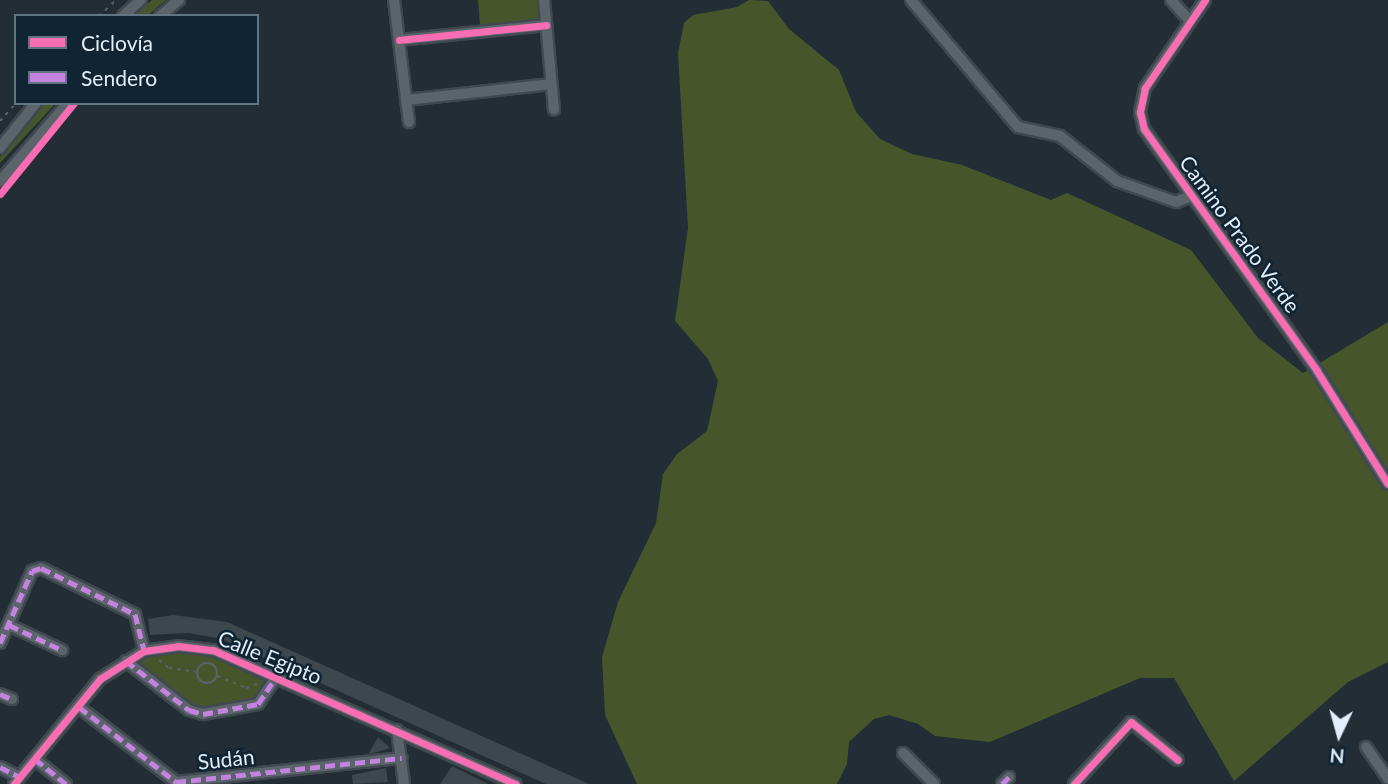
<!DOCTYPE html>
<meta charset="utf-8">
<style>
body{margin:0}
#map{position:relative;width:1388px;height:784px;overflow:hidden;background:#222d36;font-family:Lato,sans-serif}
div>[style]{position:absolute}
.green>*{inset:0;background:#46562a}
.building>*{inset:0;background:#3d474e}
.path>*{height:2px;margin-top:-1px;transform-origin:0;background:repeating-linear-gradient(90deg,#5b6369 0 3.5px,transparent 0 8.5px)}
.path>.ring{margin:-1px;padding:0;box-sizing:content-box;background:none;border:2px solid #5b6369;border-radius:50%}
.roads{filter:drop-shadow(2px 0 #404850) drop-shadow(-2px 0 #404850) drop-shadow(0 2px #404850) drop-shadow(0 -2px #404850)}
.minor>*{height:10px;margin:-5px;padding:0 5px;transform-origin:5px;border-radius:5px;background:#5c646b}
.quiet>*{height:5px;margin-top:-2.5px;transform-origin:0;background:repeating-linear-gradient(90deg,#c483df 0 10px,transparent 0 15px)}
.cycleway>*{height:7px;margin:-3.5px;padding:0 3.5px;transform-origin:3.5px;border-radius:3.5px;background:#f96db3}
span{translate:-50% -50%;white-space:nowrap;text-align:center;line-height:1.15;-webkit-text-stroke:5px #102433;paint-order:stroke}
.street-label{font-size:21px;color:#e2eef9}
.legend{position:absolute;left:14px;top:14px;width:245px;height:91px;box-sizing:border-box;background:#102433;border:2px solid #647582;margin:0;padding:9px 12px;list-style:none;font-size:21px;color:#e2eef9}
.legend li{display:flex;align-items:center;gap:14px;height:35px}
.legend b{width:35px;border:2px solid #647582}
.north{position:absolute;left:1304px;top:700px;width:70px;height:70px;-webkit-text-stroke:5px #102433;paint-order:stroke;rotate:185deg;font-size:19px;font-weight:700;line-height:28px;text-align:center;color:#e2eef9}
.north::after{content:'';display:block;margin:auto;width:24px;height:32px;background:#e2eef9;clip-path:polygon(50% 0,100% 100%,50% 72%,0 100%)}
</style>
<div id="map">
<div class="green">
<i style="clip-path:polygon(152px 0,166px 0,147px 16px,134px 16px)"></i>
<i style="clip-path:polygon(478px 0,540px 0,540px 20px,480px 25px)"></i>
<i style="clip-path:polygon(749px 0,768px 1px,789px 29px,839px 70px,856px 112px,880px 139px,912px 154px,962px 165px,1051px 200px,1067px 193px,1191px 250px,1258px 338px,1303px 373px,1388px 322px,1388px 662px,1348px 682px,1234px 781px,1174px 678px,1140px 678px,990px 742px,935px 736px,918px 724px,889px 715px,874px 719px,849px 742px,847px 764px,837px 784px,637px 784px,605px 715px,602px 657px,618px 602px,656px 523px,663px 474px,677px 454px,707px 431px,718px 381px,708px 359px,675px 321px,688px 228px,678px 53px,684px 23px,693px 15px,737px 7px)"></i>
<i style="clip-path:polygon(45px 103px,56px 103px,0 163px,0 157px)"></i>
<i style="clip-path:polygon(169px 652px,215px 656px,266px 678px,265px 685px,256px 702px,196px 709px,134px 661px)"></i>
</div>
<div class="building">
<i style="clip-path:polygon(173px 615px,227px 622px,589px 784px,546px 784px,222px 639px,188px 633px,150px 635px,148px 619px)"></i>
<i style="clip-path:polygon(378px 737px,390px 748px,370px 754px,369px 753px)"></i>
<i style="clip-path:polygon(452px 766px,488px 784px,440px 784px)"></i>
<i style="clip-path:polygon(386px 768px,388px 782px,353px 784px,352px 775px)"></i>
</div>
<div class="path">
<i style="left:99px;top:16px;width:23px;rotate:-43deg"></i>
<i style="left:0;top:121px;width:24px;rotate:-48deg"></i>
<i style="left:159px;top:660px;width:13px;rotate:39deg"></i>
<i style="left:169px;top:668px;width:27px;rotate:8deg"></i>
<i class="ring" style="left:197px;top:663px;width:18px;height:18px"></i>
<i style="left:217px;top:676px;width:31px;rotate:22deg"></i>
<i style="left:246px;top:688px;width:12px;rotate:-20deg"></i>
</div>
<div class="roads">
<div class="minor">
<i style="left:394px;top:0;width:123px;rotate:83deg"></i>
<i style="left:544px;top:0;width:110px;rotate:84.8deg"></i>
<i style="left:911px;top:0;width:166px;rotate:49.9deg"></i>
<i style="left:1018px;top:127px;width:43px;rotate:12.1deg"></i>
<i style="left:1060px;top:136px;width:73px;rotate:38.3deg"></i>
<i style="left:1117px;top:181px;width:63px;rotate:19.6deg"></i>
<i style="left:1176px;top:202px;width:16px;rotate:-22deg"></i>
<i style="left:1171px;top:0;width:28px;rotate:48deg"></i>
<i style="left:1205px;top:0;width:107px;rotate:124.3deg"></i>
<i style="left:1145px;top:88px;width:25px;rotate:102deg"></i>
<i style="left:1140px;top:112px;width:17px;rotate:77deg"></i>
<i style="left:1144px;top:129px;width:297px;rotate:54.4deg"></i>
<i style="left:1317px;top:371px;width:133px;rotate:57.9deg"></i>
<i style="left:123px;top:16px;width:24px;rotate:-42deg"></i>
<i style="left:160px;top:16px;width:25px;rotate:-40deg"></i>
<i style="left:399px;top:40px;width:148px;rotate:-5.8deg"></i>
<i style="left:406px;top:100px;width:146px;rotate:-6.3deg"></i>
<i style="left:0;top:148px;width:58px;rotate:-51.3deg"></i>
<i style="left:0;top:181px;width:103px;rotate:-48.9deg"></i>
<i style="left:9px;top:625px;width:59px;rotate:25.3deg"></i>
<i style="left:0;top:643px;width:79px;rotate:-66deg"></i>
<i style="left:32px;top:571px;width:9px;rotate:-18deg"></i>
<i style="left:41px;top:568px;width:105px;rotate:26.1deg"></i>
<i style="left:135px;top:614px;width:38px;rotate:76deg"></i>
<i style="left:126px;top:661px;width:80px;rotate:37.9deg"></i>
<i style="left:189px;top:710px;width:15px;rotate:16deg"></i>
<i style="left:203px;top:714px;width:56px;rotate:-10.3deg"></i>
<i style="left:258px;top:704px;width:32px;rotate:-56deg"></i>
<i style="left:0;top:694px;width:13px;rotate:23deg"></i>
<i style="left:79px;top:707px;width:123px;rotate:37.7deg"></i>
<i style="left:176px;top:782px;width:227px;rotate:-6.1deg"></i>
<i style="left:397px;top:730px;width:54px;rotate:82.6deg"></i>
<i style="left:1366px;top:747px;width:39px;rotate:55deg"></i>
<i style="left:903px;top:753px;width:44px;rotate:45deg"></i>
<i style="left:35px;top:759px;width:40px;rotate:39deg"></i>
<i style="left:0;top:767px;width:22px;rotate:27deg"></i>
<i style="left:14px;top:784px;width:136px;rotate:-50.7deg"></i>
<i style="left:100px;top:679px;width:52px;rotate:-32.5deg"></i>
<i style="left:144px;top:651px;width:34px;rotate:-8deg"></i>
<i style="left:178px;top:646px;width:35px;rotate:7deg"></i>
<i style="left:213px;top:650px;width:331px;rotate:23.9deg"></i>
<i style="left:1002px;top:784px;width:10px;rotate:-45deg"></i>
<i style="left:1074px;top:784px;width:84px;rotate:-47.4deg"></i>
<i style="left:1131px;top:722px;width:60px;rotate:39deg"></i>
</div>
</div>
<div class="quiet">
<i style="left:9px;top:625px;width:59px;rotate:25.3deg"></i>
<i style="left:0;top:643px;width:79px;rotate:-66deg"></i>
<i style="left:32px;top:571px;width:9px;rotate:-18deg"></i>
<i style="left:41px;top:568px;width:105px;rotate:26.1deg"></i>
<i style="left:135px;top:614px;width:38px;rotate:76deg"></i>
<i style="left:126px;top:661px;width:80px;rotate:37.9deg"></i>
<i style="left:189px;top:710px;width:15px;rotate:16deg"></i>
<i style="left:203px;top:714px;width:56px;rotate:-10.3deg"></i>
<i style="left:258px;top:704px;width:32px;rotate:-56deg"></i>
<i style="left:0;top:694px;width:13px;rotate:23deg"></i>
<i style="left:79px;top:707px;width:123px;rotate:37.7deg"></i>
<i style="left:176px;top:782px;width:227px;rotate:-6.1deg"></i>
<i style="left:35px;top:759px;width:40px;rotate:39deg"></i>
<i style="left:0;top:767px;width:22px;rotate:27deg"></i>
<i style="left:1002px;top:784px;width:10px;rotate:-45deg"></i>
</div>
<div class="cycleway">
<i style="left:1205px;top:0;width:107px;rotate:124.3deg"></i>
<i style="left:1145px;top:88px;width:25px;rotate:102deg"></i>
<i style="left:1140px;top:112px;width:17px;rotate:77deg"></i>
<i style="left:1144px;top:129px;width:297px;rotate:54.4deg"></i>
<i style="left:1317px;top:371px;width:133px;rotate:57.9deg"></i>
<i style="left:399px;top:40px;width:148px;rotate:-5.8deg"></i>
<i style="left:0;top:194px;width:117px;rotate:-50.9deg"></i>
<i style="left:14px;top:784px;width:136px;rotate:-50.7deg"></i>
<i style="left:100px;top:679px;width:52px;rotate:-32.5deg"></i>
<i style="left:144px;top:651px;width:34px;rotate:-8deg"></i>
<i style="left:178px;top:646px;width:35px;rotate:7deg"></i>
<i style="left:213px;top:650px;width:331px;rotate:23.9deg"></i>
<i style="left:1074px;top:784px;width:84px;rotate:-47.4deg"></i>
<i style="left:1131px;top:722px;width:60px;rotate:39deg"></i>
</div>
<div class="street-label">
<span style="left:1240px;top:234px;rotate:54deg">Camino Prado Verde</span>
<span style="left:270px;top:657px;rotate:22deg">Calle Egipto</span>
<span style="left:226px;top:759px;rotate:-6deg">Sudán</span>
</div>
<ul class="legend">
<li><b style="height:9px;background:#f96db3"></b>Ciclovía</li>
<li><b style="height:9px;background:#c483df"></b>Sendero</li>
</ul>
<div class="north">N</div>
</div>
